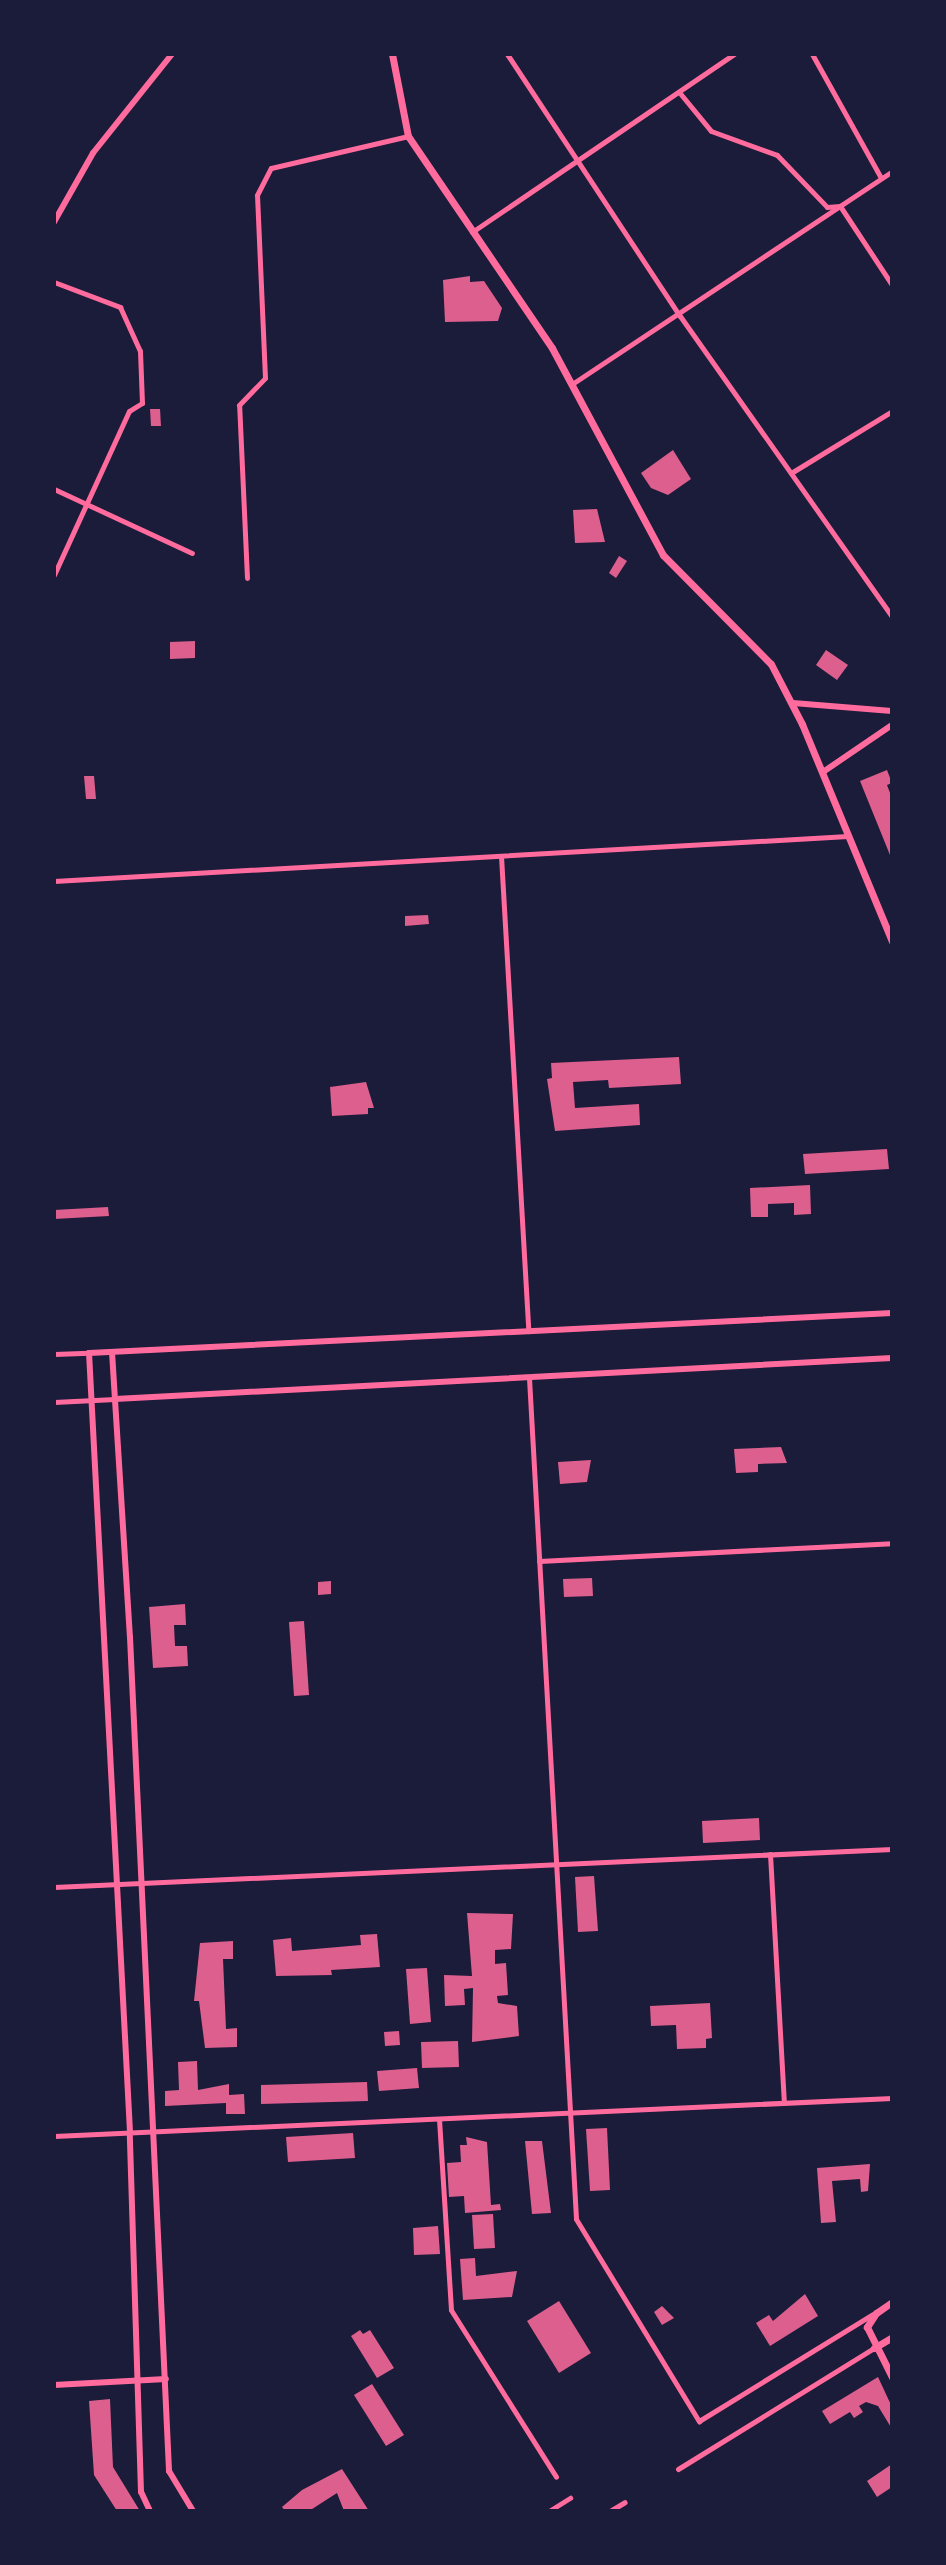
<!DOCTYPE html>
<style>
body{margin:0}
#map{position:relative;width:946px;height:2565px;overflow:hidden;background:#1b1b3a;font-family:"Sofia Sans Condensed",sans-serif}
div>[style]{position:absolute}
.building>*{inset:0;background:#dd5f8e}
.minor>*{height:5px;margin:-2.5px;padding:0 2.5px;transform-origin:2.5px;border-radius:2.5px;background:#ff6b9d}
.tertiary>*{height:6px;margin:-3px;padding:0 3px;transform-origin:3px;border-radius:3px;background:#ff6b9d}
.secondary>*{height:7px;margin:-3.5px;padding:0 3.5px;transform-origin:3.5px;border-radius:3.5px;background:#ff6b9d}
span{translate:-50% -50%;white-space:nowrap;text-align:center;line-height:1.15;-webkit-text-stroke:8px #1b1b3a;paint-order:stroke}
.frame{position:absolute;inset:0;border:56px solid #1b1b3a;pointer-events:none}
</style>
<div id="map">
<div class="building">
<i style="clip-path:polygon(470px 276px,470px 282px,484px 281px,502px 308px,498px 321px,445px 322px,443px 280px)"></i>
<i style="clip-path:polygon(150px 409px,160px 409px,161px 426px,151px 426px)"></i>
<i style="clip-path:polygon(673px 450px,691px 479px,668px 495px,651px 488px,641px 473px)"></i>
<i style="clip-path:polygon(597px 509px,605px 542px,575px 543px,573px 510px)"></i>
<i style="clip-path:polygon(619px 556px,627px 561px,616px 578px,609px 573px)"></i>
<i style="clip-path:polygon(195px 641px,195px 658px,170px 659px,170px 642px)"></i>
<i style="clip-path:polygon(826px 650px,848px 665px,837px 680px,816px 665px)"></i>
<i style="clip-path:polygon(887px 770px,892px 783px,887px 785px,892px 798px,892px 860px,860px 781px)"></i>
<i style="clip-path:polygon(84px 776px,94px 776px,96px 799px,86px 799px)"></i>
<i style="clip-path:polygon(428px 915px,429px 924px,405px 926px,405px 916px)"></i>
<i style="clip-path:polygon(679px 1057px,681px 1084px,609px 1088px,608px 1080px,573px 1082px,575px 1108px,639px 1104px,640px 1125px,555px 1131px,547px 1079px,552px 1078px,551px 1063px)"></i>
<i style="clip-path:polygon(366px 1082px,374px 1108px,368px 1108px,368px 1114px,332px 1116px,330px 1087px)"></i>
<i style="clip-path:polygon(887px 1149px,889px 1169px,805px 1174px,803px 1154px)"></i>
<i style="clip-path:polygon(810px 1185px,811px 1214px,794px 1215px,794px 1203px,768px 1204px,768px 1217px,751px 1217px,750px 1188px)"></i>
<i style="clip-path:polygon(108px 1207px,109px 1216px,54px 1219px,54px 1210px)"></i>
<i style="clip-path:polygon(781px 1447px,787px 1463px,758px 1464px,758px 1472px,736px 1473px,734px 1449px)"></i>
<i style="clip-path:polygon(591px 1460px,587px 1482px,560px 1484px,558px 1462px)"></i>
<i style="clip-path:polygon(592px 1578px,593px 1596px,564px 1597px,563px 1579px)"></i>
<i style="clip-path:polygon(331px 1581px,331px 1594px,318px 1595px,318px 1582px)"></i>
<i style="clip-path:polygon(185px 1604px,186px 1625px,174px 1625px,175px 1646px,187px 1646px,188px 1666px,153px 1668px,149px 1607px)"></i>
<i style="clip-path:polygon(304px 1621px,309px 1695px,294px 1696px,289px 1622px)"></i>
<i style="clip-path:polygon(759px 1818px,760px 1840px,703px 1843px,702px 1821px)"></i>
<i style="clip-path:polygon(594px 1876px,598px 1931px,578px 1932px,575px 1877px)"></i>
<i style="clip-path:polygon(467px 1913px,513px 1914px,511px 1949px,495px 1950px,495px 1964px,506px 1963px,508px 1995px,497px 1996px,498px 2003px,517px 2006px,519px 2036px,472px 2042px,473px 1988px,464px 1989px,465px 2005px,445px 2006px,444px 1975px,472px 1976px)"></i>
<i style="clip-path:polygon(377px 1934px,380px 1967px,331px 1970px,332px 1975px,276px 1976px,273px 1940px,291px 1938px,292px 1951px,361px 1945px,360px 1935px)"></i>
<i style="clip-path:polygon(233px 1941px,233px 1959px,223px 1959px,226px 2029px,237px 2028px,237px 2047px,205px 2048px,199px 2001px,194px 2001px,200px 1943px)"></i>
<i style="clip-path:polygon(427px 1968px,431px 2022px,410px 2024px,406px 1969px)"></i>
<i style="clip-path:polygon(710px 2003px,712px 2038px,706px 2039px,706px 2048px,677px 2049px,676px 2025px,651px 2026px,650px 2006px)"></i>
<i style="clip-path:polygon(399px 2031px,400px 2045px,385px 2046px,384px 2032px)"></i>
<i style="clip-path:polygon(458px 2041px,459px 2067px,422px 2068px,421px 2042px)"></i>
<i style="clip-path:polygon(197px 2061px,198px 2090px,229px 2084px,229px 2095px,244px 2094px,245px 2114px,226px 2114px,226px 2103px,165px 2106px,165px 2091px,179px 2090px,178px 2062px)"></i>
<i style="clip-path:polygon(417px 2068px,419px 2088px,379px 2091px,377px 2071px)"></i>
<i style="clip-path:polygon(367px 2082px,368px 2101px,261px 2104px,261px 2085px)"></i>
<i style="clip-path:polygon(607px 2128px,610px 2190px,590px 2191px,586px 2129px)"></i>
<i style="clip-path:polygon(353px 2133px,355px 2158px,288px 2162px,286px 2137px)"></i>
<i style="clip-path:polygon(466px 2137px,487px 2142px,491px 2205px,500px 2204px,501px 2210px,465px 2213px,464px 2196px,449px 2197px,447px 2163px,461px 2162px,460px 2145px,467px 2145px)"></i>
<i style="clip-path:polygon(525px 2141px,542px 2141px,551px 2213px,532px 2214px)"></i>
<i style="clip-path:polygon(870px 2164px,868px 2191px,861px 2192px,860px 2179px,832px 2181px,836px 2222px,821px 2223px,817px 2168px)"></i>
<i style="clip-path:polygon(493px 2214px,495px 2248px,474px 2249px,472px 2215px)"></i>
<i style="clip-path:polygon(438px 2226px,440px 2254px,414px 2255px,413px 2228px)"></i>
<i style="clip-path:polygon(475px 2258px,476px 2276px,517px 2271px,512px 2297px,463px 2300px,460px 2259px)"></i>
<i style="clip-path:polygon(805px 2294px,818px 2316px,770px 2346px,756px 2323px,769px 2315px,773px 2321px)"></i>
<i style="clip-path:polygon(559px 2301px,591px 2353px,559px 2373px,527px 2321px)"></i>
<i style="clip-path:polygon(662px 2306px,674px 2318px,662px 2325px,654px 2312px)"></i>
<i style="clip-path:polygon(360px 2330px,363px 2334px,370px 2330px,394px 2368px,377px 2378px,351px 2336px)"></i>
<i style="clip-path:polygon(878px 2377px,892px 2407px,892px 2429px,878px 2406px,866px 2402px,859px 2406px,863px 2412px,854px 2418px,850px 2412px,830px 2424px,822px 2411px)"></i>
<i style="clip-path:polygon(372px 2384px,404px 2435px,386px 2446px,354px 2395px)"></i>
<i style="clip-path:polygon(110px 2399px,113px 2467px,140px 2511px,117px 2511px,94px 2475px,89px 2401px)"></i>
<i style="clip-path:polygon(892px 2464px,892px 2487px,877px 2497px,867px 2481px)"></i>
<i style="clip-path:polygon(342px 2469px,369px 2511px,344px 2511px,337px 2493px,309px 2511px,285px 2511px,282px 2507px,302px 2490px)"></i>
</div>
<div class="minor">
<i style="left:507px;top:54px;width:314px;rotate:56.6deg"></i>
<i style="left:680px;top:316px;width:368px;rotate:54.8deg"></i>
<i style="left:812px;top:54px;width:142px;rotate:60.9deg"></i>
<i style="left:679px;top:92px;width:50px;rotate:50.6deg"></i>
<i style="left:711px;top:131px;width:70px;rotate:20deg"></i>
<i style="left:777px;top:155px;width:72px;rotate:46.1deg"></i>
<i style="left:827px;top:207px;width:13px;rotate:-4deg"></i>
<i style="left:840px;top:206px;width:95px;rotate:56.6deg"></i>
<i style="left:472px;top:232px;width:317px;rotate:-34.2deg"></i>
<i style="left:54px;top:282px;width:71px;rotate:20.7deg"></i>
<i style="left:120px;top:307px;width:48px;rotate:65.6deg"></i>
<i style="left:140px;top:351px;width:52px;rotate:87.8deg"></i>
<i style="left:142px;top:403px;width:15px;rotate:148deg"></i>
<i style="left:129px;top:411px;width:180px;rotate:114.6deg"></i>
<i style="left:572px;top:384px;width:384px;rotate:-33.6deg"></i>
<i style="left:791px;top:473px;width:119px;rotate:-31.5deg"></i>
<i style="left:54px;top:489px;width:152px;rotate:24.9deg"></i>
<i style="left:247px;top:578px;width:173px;rotate:-92.6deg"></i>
<i style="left:239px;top:405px;width:37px;rotate:-46deg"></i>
<i style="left:265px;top:378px;width:183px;rotate:-92.5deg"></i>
<i style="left:257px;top:195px;width:30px;rotate:-63deg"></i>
<i style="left:271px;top:168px;width:141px;rotate:-13.1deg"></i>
<i style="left:501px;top:856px;width:476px;rotate:86.7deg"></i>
<i style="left:54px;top:881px;width:795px;rotate:-3.24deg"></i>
<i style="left:54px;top:1354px;width:35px;rotate:-2deg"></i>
<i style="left:529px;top:1378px;width:842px;rotate:86.8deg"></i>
<i style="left:576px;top:2219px;width:237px;rotate:58.7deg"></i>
<i style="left:699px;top:2421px;width:204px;rotate:-31.6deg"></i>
<i style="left:54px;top:1402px;width:61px;rotate:-2.8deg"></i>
<i style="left:539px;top:1561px;width:353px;rotate:-2.9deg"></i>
<i style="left:770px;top:1854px;width:249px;rotate:86.8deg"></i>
<i style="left:54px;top:1887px;width:839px;rotate:-2.6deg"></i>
<i style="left:439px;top:2119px;width:191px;rotate:86.4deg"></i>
<i style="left:451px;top:2310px;width:197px;rotate:57.8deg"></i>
<i style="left:54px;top:2136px;width:839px;rotate:-2.6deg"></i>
<i style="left:678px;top:2469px;width:230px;rotate:-31.7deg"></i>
<i style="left:549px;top:2511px;width:25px;rotate:-32deg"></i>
<i style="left:610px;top:2511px;width:17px;rotate:-31deg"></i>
</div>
<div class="tertiary">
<i style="left:54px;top:222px;width:79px;rotate:-60.5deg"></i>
<i style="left:93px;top:153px;width:127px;rotate:-51.4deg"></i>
<i style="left:793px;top:703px;width:99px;rotate:4.6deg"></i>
<i style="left:823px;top:772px;width:83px;rotate:-34.3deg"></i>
<i style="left:112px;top:1352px;width:286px;rotate:86.4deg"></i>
<i style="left:130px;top:1637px;width:835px;rotate:87.32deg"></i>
<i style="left:169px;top:2471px;width:47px;rotate:59deg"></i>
<i style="left:115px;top:1399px;width:778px;rotate:-3.02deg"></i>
<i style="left:54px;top:2385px;width:112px;rotate:-3.1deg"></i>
<i style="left:150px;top:2511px;width:21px;rotate:-115deg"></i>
<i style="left:141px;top:2492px;width:360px;rotate:-91.8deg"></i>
<i style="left:130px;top:2132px;width:780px;rotate:-93.01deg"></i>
<i style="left:89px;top:1353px;width:804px;rotate:-2.85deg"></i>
</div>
<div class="secondary">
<i style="left:392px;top:54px;width:84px;rotate:79deg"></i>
<i style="left:408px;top:136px;width:256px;rotate:55.8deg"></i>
<i style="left:552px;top:348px;width:235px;rotate:61.8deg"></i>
<i style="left:663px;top:555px;width:153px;rotate:45.3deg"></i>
<i style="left:771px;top:664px;width:68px;rotate:62.7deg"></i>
<i style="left:802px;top:724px;width:235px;rotate:67.5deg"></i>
<i style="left:892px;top:2302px;width:19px;rotate:145deg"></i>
<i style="left:876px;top:2313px;width:17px;rotate:123deg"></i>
<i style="left:867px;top:2327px;width:56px;rotate:63.4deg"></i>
<i style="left:874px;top:2348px;width:21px;rotate:-31deg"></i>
</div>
<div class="frame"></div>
</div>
